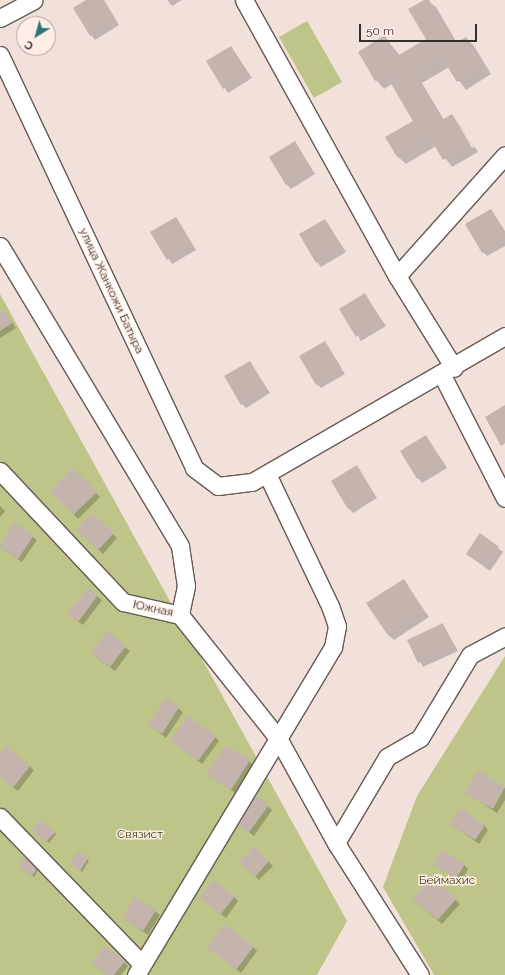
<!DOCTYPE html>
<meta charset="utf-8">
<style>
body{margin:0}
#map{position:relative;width:505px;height:975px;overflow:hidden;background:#f2e1da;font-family:Raleway,sans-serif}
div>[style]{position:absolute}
.green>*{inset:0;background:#bfc589}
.shadow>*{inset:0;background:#0003}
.building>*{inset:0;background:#c4b4ad}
.roads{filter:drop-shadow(1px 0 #675953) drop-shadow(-1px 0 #675953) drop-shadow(0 1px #675953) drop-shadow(0 -1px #675953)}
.street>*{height:17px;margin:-8.5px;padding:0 8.5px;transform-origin:8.5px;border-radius:8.5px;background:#fff}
span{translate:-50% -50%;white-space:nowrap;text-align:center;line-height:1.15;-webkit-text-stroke:3px #ffeee7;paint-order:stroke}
.street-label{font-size:12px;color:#352f2c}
.park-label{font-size:12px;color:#3f410f}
.north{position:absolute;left:16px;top:16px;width:40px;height:40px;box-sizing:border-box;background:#ffeee7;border:1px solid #aea29c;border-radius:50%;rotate:217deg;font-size:11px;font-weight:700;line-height:16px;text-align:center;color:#352f2c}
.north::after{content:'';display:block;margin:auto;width:14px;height:18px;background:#2a747a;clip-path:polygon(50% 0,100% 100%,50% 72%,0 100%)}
.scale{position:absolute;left:359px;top:24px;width:118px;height:18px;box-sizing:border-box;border:2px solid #352f2c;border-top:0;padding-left:5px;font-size:12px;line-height:14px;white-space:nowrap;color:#352f2c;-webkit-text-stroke:3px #ffeee7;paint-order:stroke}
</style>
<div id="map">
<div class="green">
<i style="clip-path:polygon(307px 21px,342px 82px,314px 98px,279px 37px)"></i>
<i style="clip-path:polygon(0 294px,347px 921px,317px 975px,0 975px)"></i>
<i style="clip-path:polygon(505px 656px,505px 975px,434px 975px,383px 887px,417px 796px)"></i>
</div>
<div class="shadow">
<i style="clip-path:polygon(88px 0,104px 0,119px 25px,95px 40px,91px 35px)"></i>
<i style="clip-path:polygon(167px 0,182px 0,172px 6px)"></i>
<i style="clip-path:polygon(evenodd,426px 0,436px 7px,457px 43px,466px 38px,474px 46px,491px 74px,466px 90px,449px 67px,422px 83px,444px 120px,452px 115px,478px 152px,452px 167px,436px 146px,406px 164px,397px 156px,414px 121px,392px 84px,384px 89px,376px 80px,385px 37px,400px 56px,428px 39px,426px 0,457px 124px,459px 124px,474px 147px,472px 148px,457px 124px)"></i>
<i style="clip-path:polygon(231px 47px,252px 78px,228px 93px,207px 61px)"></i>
<i style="clip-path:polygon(295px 143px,315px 174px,291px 189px,287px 185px)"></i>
<i style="clip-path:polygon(491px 210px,505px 231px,505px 246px,487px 256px,483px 252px)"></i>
<i style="clip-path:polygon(176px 218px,196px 250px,172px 264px,151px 232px)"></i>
<i style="clip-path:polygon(325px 220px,346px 252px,321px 267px,317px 262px)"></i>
<i style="clip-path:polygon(365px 295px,386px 326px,361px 341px,341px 309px)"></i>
<i style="clip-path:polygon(4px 311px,16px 328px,0 338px,0 313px)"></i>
<i style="clip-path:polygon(325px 342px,345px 374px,321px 388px,317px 384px)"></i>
<i style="clip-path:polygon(249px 362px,270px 393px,246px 408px,242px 404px)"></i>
<i style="clip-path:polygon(426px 436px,447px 468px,422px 483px,418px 478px)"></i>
<i style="clip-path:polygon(357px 467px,377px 498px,353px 513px,349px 509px)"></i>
<i style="clip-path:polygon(73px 469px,100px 497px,78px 519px,51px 491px)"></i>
<i style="clip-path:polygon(0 506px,5px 511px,0 517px)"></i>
<i style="clip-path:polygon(91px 514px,117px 538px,103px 554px,77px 530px)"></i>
<i style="clip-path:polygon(14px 524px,37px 540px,22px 562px,0 547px)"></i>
<i style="clip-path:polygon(480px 534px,503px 552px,490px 571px,467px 554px)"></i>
<i style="clip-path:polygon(403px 580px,429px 617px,394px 640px,387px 634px)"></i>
<i style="clip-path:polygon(88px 588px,102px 600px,83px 625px,73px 618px)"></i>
<i style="clip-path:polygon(443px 625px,458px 651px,423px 667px,409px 640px)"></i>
<i style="clip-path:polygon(125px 647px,130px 651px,115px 671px,96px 657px)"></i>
<i style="clip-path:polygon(166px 700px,183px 712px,166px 738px,149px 725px)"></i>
<i style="clip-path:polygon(215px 737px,219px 741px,202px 764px,176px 745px)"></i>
<i style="clip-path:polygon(6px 748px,34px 770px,18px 791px,0 777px,0 755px)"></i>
<i style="clip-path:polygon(249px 761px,253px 765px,235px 793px,208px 774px)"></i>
<i style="clip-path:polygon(478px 772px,505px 788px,505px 800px,497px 813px,466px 792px)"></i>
<i style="clip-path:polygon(268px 806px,272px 810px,254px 836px,237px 823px)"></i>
<i style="clip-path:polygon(451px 824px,484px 825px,488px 830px,479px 844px)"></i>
<i style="clip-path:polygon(35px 832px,54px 832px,56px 834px,49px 843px)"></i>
<i style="clip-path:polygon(254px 848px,273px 866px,259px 880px,241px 862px)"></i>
<i style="clip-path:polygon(78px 853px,89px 861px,82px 872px,73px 866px)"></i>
<i style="clip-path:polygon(434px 863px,464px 865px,468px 869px,461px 882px)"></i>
<i style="clip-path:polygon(19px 867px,40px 867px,34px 877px)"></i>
<i style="clip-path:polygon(234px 897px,238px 901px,226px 918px,200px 898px)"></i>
<i style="clip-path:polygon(456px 900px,460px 904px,442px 924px,418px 903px)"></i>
<i style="clip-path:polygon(155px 911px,160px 915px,148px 935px,123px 918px)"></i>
<i style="clip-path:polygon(208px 947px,253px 947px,257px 951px,241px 973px)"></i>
<i style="clip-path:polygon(124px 962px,128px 966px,121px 975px,107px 975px,93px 963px)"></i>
</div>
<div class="building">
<i style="clip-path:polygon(86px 0,103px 0,116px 21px,90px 36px,73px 8px)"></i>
<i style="clip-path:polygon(424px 0,429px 0,455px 43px,466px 37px,484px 66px,457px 82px,442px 58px,415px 74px,442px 120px,452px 114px,470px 144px,443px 160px,429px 137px,397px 157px,385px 137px,413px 121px,386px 75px,375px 81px,358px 52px,385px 35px,397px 56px,426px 39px,408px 9px)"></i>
<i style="clip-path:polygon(231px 46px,249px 74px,223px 89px,206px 61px)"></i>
<i style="clip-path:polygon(295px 141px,312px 170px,286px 185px,269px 157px)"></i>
<i style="clip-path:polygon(491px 209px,505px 232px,505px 239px,482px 253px,465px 224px)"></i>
<i style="clip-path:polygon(176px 217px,193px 245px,167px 260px,150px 232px)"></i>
<i style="clip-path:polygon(325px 219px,342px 247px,316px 263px,299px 234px)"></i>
<i style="clip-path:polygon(365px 293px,382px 322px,356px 337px,339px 309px)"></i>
<i style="clip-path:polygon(4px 310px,12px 323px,0 331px,0 312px)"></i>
<i style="clip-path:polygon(325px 341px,342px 369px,316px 385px,299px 356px)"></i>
<i style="clip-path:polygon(250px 361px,267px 389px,241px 405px,224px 376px)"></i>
<i style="clip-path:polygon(505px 405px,505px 443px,501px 446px,485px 417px)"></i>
<i style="clip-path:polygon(426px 435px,443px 464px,417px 479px,400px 451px)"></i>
<i style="clip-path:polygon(357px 465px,374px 494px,348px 509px,331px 481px)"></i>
<i style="clip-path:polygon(73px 468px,97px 492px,73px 515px,50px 491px)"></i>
<i style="clip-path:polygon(91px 513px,114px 533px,98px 550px,76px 530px)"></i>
<i style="clip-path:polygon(14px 522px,34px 535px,18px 559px,0 547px)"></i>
<i style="clip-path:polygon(480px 533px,499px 547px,485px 567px,466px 554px)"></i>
<i style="clip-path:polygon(404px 579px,424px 611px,387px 634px,366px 603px)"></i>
<i style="clip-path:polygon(88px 587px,98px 595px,78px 622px,67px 614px)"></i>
<i style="clip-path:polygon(443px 623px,454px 647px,418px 663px,407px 640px)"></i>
<i style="clip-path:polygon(107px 631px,126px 646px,110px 667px,91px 653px)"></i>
<i style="clip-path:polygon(166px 698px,179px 707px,162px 734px,148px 725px)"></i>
<i style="clip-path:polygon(188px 716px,216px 736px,198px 761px,170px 741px)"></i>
<i style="clip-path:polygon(226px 745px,250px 760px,231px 790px,206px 774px)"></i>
<i style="clip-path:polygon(6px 746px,30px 766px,13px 788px,0 778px,0 753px)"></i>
<i style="clip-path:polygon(478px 770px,505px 787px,493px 809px,464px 793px)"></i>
<i style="clip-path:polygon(256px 796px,269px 805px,249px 832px,236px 823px)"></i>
<i style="clip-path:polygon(460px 808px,485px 825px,475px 840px,450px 824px)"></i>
<i style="clip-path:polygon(40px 820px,55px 832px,46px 842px,32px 831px)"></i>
<i style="clip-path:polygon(254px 847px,269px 861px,255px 877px,239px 862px)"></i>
<i style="clip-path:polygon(441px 850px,465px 864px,456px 878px,433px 864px)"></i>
<i style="clip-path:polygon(78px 851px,88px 858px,80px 871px,70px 864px)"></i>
<i style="clip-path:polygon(25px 856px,39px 865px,32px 876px,18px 867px)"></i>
<i style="clip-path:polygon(431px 877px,456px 899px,438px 920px,413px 899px)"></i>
<i style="clip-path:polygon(213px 880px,235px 896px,221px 914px,199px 898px)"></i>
<i style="clip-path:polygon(135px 897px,156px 910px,143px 931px,122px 918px)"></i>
<i style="clip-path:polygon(224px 924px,254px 946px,236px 970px,207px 947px)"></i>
<i style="clip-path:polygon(105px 946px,125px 961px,114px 975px,107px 975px,92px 963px)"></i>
</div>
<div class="roads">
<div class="street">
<i style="left:244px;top:0;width:316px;rotate:61deg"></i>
<i style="left:397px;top:276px;width:108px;rotate:58.2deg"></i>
<i style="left:0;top:18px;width:38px;rotate:-28deg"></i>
<i style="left:0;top:55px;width:456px;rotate:64.8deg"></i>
<i style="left:194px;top:468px;width:30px;rotate:37deg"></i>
<i style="left:218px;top:486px;width:34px;rotate:-7deg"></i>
<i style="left:252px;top:482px;width:292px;rotate:-30deg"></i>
<i style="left:0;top:246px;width:350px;rotate:59deg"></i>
<i style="left:180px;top:546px;width:40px;rotate:81.5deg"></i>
<i style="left:186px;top:586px;width:30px;rotate:102deg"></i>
<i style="left:397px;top:276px;width:162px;rotate:-48.2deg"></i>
<i style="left:442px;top:375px;width:138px;rotate:62.9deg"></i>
<i style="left:0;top:471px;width:180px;rotate:46.8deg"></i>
<i style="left:123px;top:602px;width:58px;rotate:12.8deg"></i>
<i style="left:180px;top:615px;width:157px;rotate:51.5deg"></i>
<i style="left:278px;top:738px;width:120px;rotate:61.1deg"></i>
<i style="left:336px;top:843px;width:156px;rotate:57.5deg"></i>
<i style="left:0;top:817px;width:203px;rotate:46deg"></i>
<i style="left:336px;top:843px;width:100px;rotate:-59.3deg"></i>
<i style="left:387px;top:757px;width:38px;rotate:-30deg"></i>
<i style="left:420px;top:738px;width:97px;rotate:-58.9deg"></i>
<i style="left:470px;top:655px;width:40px;rotate:-28deg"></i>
<i style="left:136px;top:975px;width:383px;rotate:-59deg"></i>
<i style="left:333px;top:647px;width:21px;rotate:-79deg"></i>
<i style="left:337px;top:626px;width:21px;rotate:-109deg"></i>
<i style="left:330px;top:606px;width:146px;rotate:-115.5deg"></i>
</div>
</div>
<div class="street-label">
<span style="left:111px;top:291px;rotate:65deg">улица Жанкожи Батыра</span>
<span style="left:153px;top:609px;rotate:12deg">Южная</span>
</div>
<div class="park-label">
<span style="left:140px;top:835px">Связист</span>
<span style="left:447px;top:881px">Беймахис</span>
</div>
<div class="north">С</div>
<div class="scale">50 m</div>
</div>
